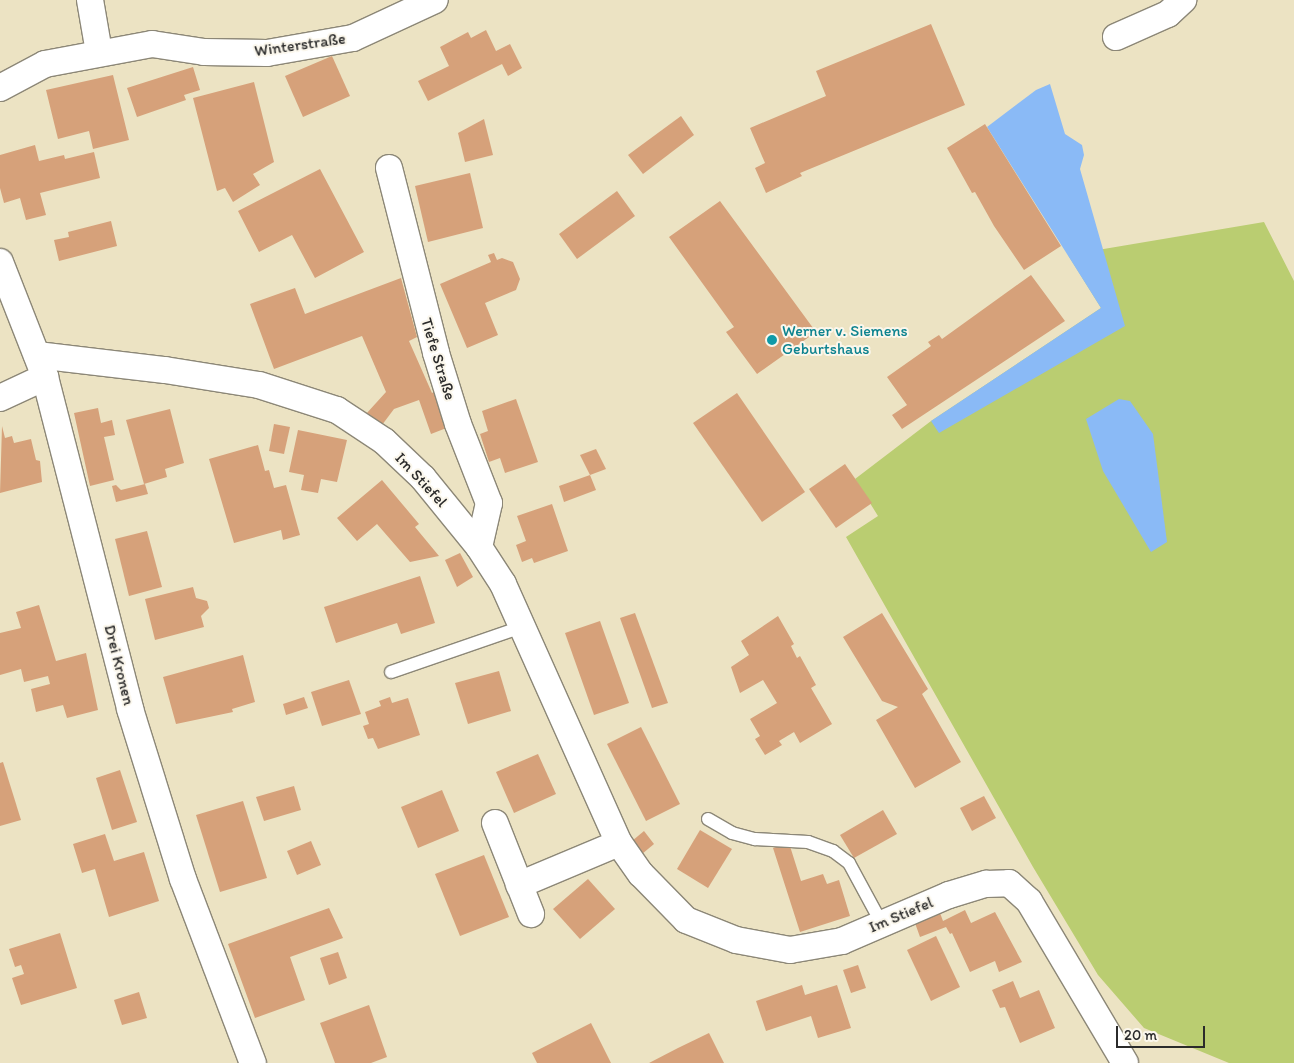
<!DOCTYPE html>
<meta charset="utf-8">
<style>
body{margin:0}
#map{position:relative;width:1294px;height:1063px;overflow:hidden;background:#ece3c3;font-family:Itim,sans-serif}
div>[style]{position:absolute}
.green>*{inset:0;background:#bacd71}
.water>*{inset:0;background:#8abaf6}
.building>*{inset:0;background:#d6a17a}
.roads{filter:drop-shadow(1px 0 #8c8777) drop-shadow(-1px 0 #8c8777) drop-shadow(0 1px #8c8777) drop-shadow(0 -1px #8c8777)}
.service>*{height:12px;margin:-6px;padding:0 6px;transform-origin:6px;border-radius:6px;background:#fff}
.minor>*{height:26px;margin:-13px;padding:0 13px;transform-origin:13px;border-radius:13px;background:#fff}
.dots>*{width:14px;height:14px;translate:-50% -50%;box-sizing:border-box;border:2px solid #fbf7ec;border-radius:50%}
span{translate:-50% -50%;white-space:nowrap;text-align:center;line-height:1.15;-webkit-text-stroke:4px #fbf7ec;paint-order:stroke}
.street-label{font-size:16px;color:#2b2b2b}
.culture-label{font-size:16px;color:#0d838f}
.left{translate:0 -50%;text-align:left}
.scale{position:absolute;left:1116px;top:1026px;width:89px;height:22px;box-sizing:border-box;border:2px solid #2b2b2b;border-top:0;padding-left:6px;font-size:15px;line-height:18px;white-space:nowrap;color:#2b2b2b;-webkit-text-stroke:4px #fbf7ec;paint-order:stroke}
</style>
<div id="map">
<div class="green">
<i style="clip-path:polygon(1264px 222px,1294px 281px,1294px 1063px,1229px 1063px,1144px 1028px,1098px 975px,1033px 867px,846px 537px,878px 516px,855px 479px,931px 421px,1101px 308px,1068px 255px)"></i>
</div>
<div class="water">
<i style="clip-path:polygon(1050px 84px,1065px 134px,1082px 145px,1084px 155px,1080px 169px,1125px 326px,939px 433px,931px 421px,1101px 308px,987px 127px,1036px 90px)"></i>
<i style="clip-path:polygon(1119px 399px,1130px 401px,1153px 434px,1167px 542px,1151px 552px,1103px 471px,1086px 419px)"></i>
</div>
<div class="building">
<i style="clip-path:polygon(931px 24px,965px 105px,800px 173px,802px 176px,766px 193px,755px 168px,765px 163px,750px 128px,826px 96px,816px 71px)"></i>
<i style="clip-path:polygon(486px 30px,496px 51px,510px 44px,522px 68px,508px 76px,502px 64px,428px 101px,418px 81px,449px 66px,440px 47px,468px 32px,471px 38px)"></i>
<i style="clip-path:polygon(332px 56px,350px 96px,303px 117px,285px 76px)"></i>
<i style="clip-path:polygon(193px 67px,200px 90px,184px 95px,186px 100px,137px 117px,127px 88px)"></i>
<i style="clip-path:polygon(113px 75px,129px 140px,93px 149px,89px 131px,58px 139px,46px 90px)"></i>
<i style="clip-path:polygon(254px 82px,274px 162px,253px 174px,260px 185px,233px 202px,225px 188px,217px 191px,193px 98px)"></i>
<i style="clip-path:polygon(681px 116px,694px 135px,643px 174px,628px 155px)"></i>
<i style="clip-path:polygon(484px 119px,493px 155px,465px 162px,458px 133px)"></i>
<i style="clip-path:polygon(985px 124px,1061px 246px,1024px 270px,994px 226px,975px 192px,972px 193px,947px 148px)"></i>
<i style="clip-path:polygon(35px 145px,39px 161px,64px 155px,65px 159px,94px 152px,100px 178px,40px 193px,46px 215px,26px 220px,20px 198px,4px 203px,0 188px,0 155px)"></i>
<i style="clip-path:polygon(320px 169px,364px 252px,315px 278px,292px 235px,259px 252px,238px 211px)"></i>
<i style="clip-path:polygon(470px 173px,483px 228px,428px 242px,415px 186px)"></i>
<i style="clip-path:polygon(617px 191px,635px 216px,577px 259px,559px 234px)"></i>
<i style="clip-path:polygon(720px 201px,816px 332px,757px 374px,726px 332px,734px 327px,669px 237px)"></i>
<i style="clip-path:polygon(111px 221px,117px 246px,59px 261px,54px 240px,69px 237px,68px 232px)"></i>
<i style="clip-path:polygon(494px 253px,497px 260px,502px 258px,513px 262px,520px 279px,516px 290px,485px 303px,498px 335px,467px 348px,440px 284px,491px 262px,488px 255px)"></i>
<i style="clip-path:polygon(1031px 275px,1065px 321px,902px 429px,892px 415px,907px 405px,887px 377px,931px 346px,928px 342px,939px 335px,942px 339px)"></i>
<i style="clip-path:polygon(401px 278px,417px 337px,409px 341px,432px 393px,436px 391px,449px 427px,431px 434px,419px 400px,394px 409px,382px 425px,366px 414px,386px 392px,362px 336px,274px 369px,250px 304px,295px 288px,305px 314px)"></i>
<i style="clip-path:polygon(737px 393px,805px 492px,762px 522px,693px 423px)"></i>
<i style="clip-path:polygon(516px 399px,538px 462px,505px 473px,500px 458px,489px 462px,480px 434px,488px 431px,482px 411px)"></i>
<i style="clip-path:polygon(98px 408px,101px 423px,112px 420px,115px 435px,104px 437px,114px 480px,90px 486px,74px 413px)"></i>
<i style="clip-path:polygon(170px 409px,184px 463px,165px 469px,167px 477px,144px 484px,126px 420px)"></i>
<i style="clip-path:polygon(274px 424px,290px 427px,284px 454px,269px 451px)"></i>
<i style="clip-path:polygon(2px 426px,5px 438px,12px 436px,14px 443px,31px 439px,36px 460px,40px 461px,42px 482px,0 493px)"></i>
<i style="clip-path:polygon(298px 430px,347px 440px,337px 482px,321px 479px,318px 493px,301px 490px,304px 475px,289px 472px)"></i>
<i style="clip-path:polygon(258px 445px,265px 471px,269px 470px,274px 488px,286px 485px,300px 535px,283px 540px,281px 530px,234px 543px,209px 459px)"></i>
<i style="clip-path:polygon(596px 449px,606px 469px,590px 475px,580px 455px)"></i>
<i style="clip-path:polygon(845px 464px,872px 503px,836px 528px,809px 489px)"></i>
<i style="clip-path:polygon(590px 475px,596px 490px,564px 502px,559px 486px)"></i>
<i style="clip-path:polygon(382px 480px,419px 524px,415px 527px,439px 556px,410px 562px,377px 524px,357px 541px,337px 518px)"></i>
<i style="clip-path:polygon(145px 484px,148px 494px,116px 502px,112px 486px,116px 485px,121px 490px)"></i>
<i style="clip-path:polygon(552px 504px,568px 551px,534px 563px,532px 558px,522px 562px,516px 545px,526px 541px,517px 516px)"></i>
<i style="clip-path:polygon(147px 531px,162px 587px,129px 596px,115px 539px)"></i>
<i style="clip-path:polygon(460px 553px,473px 577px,457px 587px,445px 560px)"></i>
<i style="clip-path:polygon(420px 576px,435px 623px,401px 634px,397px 623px,336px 643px,324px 607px)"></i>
<i style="clip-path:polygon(193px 587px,196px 598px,207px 601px,209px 608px,201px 616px,204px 627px,155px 640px,145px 599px)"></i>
<i style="clip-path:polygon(39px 605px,56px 661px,86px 653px,98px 710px,67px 718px,63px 705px,36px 712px,31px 689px,50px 684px,48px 676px,24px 682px,21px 669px,0 675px,0 633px,21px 628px,16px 612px)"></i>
<i style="clip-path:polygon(635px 613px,668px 703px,652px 708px,620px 618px)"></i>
<i style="clip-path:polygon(882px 613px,928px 689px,922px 694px,961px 762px,915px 788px,876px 720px,898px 707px,882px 701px,843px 637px)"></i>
<i style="clip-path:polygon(778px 616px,794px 644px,791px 646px,797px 658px,800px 656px,816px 685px,811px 688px,832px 724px,800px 743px,794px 732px,779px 741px,782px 745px,765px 755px,755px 739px,760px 736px,750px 719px,777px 703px,763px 680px,740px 693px,731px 667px,749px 655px,741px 641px)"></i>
<i style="clip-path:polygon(600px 621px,629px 703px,594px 715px,565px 633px)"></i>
<i style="clip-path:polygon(243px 655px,255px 702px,232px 709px,233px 712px,176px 724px,163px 677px)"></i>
<i style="clip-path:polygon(499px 671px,511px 711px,468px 724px,455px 683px)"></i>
<i style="clip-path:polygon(349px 680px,361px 714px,322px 726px,311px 692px)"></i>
<i style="clip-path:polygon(304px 697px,308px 708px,286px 715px,283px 704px)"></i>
<i style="clip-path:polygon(390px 697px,392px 703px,408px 698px,420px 735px,378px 749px,373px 738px,368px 739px,363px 726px,369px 724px,365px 712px,381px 706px,379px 701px)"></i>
<i style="clip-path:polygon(641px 727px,680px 804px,646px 821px,607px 744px)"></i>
<i style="clip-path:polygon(538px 754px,556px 794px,514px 813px,496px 772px)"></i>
<i style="clip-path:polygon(3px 762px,21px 820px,0 826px,0 763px)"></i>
<i style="clip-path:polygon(120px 770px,137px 822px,112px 830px,96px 778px)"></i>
<i style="clip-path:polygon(294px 786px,301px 810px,264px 821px,256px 797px)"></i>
<i style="clip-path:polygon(442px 790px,459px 831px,418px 848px,401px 807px)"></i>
<i style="clip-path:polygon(984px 796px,996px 818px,972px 831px,960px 808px)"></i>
<i style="clip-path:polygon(243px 801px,267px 878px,220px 892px,196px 815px)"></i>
<i style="clip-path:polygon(883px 810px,897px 834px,854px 858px,840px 835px)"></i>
<i style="clip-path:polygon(700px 830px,732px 849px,708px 888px,677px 869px)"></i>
<i style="clip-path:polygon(644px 831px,654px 844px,642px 854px,632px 841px)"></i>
<i style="clip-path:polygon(105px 834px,114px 861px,144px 852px,159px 901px,109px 917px,95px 869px,82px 873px,73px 844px)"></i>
<i style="clip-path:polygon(311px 841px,321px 865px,297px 875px,287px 851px)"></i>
<i style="clip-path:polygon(789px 843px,801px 881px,823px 874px,827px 884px,839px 880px,850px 916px,800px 932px,773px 848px)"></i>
<i style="clip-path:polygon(484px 855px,509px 917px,460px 936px,435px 874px)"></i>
<i style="clip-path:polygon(588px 879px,615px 909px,580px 939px,553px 909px)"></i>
<i style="clip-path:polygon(329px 908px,343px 938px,290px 957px,305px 1000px,255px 1018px,228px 944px)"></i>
<i style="clip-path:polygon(965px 910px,971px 923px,995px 912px,1022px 962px,999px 972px,995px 961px,970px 972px,952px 933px,950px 934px,946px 927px,920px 937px,915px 923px,940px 913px,943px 921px)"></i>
<i style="clip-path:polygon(60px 933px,77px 988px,21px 1005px,12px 978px,24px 974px,21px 965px,15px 967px,9px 949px)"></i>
<i style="clip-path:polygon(936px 936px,960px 987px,931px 1001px,907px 950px)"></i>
<i style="clip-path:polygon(338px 952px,347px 978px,329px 985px,320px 958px)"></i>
<i style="clip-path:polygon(858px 965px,866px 988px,851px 993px,843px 970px)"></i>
<i style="clip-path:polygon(1013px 981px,1020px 998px,1039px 990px,1055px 1028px,1020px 1043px,1005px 1007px,1000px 1008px,992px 990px)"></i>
<i style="clip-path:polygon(802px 985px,805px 995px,837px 985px,851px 1028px,818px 1038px,811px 1016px,766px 1031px,756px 1001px)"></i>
<i style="clip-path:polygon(139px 992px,147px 1018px,122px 1025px,114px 1000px)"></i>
<i style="clip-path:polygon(369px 1005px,387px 1057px,371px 1063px,335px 1063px,320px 1023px)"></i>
<i style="clip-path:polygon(591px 1023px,611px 1063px,537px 1063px,532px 1053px)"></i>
<i style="clip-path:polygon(709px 1033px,724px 1063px,649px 1063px,678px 1048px)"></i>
</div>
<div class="roads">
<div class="service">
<i style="left:391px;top:672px;width:139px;rotate:-19deg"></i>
<i style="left:708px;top:819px;width:28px;rotate:30deg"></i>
<i style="left:732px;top:833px;width:24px;rotate:15deg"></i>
<i style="left:755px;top:839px;width:53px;rotate:3.2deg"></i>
<i style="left:808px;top:842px;width:27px;rotate:20deg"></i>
<i style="left:833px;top:851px;width:20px;rotate:37deg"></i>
<i style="left:849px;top:863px;width:69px;rotate:61.6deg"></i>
</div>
<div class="minor">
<i style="left:90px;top:0;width:53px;rotate:80.2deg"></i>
<i style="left:1116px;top:37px;width:57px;rotate:-23.9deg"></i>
<i style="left:1168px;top:14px;width:21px;rotate:-43deg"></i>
<i style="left:0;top:88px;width:51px;rotate:-28.1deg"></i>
<i style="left:45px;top:64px;width:109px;rotate:-10.6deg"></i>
<i style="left:152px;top:44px;width:53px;rotate:8.7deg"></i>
<i style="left:204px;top:52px;width:63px;rotate:0.9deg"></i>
<i style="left:267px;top:53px;width:87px;rotate:-9.9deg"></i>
<i style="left:353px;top:38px;width:90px;rotate:-24.9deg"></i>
<i style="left:389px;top:168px;width:191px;rotate:75.7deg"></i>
<i style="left:436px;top:353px;width:74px;rotate:72.8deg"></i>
<i style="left:458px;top:424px;width:85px;rotate:68.6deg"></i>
<i style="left:489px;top:503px;width:45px;rotate:102.8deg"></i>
<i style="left:0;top:262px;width:123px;rotate:68.6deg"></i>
<i style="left:45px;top:377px;width:343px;rotate:75.6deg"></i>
<i style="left:130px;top:709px;width:178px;rotate:72.7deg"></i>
<i style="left:183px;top:879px;width:197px;rotate:69.2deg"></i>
<i style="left:37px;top:355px;width:129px;rotate:6.7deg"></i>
<i style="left:165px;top:370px;width:95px;rotate:9.1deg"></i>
<i style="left:259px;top:385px;width:82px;rotate:17.8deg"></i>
<i style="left:337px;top:410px;width:56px;rotate:33.4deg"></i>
<i style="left:384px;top:441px;width:54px;rotate:43.5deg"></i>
<i style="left:423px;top:478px;width:89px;rotate:50.9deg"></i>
<i style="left:479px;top:547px;width:44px;rotate:57deg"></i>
<i style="left:503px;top:584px;width:284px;rotate:65.9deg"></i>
<i style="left:619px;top:843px;width:38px;rotate:55deg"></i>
<i style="left:641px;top:874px;width:64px;rotate:45.6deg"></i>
<i style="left:686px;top:920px;width:54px;rotate:21.8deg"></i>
<i style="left:736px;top:940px;width:55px;rotate:10.5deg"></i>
<i style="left:790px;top:950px;width:53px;rotate:-9.8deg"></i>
<i style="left:842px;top:941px;width:116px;rotate:-23.3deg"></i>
<i style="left:949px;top:895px;width:39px;rotate:-17deg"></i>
<i style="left:986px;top:884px;width:23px;rotate:-2deg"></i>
<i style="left:1009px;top:883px;width:27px;rotate:42deg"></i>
<i style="left:1029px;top:901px;width:188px;rotate:59.3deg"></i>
<i style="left:0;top:398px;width:50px;rotate:-25deg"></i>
<i style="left:495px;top:823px;width:98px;rotate:68.4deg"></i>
<i style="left:519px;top:885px;width:108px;rotate:-22.8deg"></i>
</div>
</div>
<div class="dots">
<i style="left:772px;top:340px;background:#0f9aa8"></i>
</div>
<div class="street-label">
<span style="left:300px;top:45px;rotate:-8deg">Winterstraße</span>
<span style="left:438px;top:359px;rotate:73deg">Tiefe Straße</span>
<span style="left:421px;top:480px;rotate:47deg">Im Stiefel</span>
<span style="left:119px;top:665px;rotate:76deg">Drei Kronen</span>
<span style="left:901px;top:915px;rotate:-23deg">Im Stiefel</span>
</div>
<div class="culture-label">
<span class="left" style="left:782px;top:340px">Werner v. Siemens<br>Geburtshaus</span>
</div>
<div class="scale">20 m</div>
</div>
